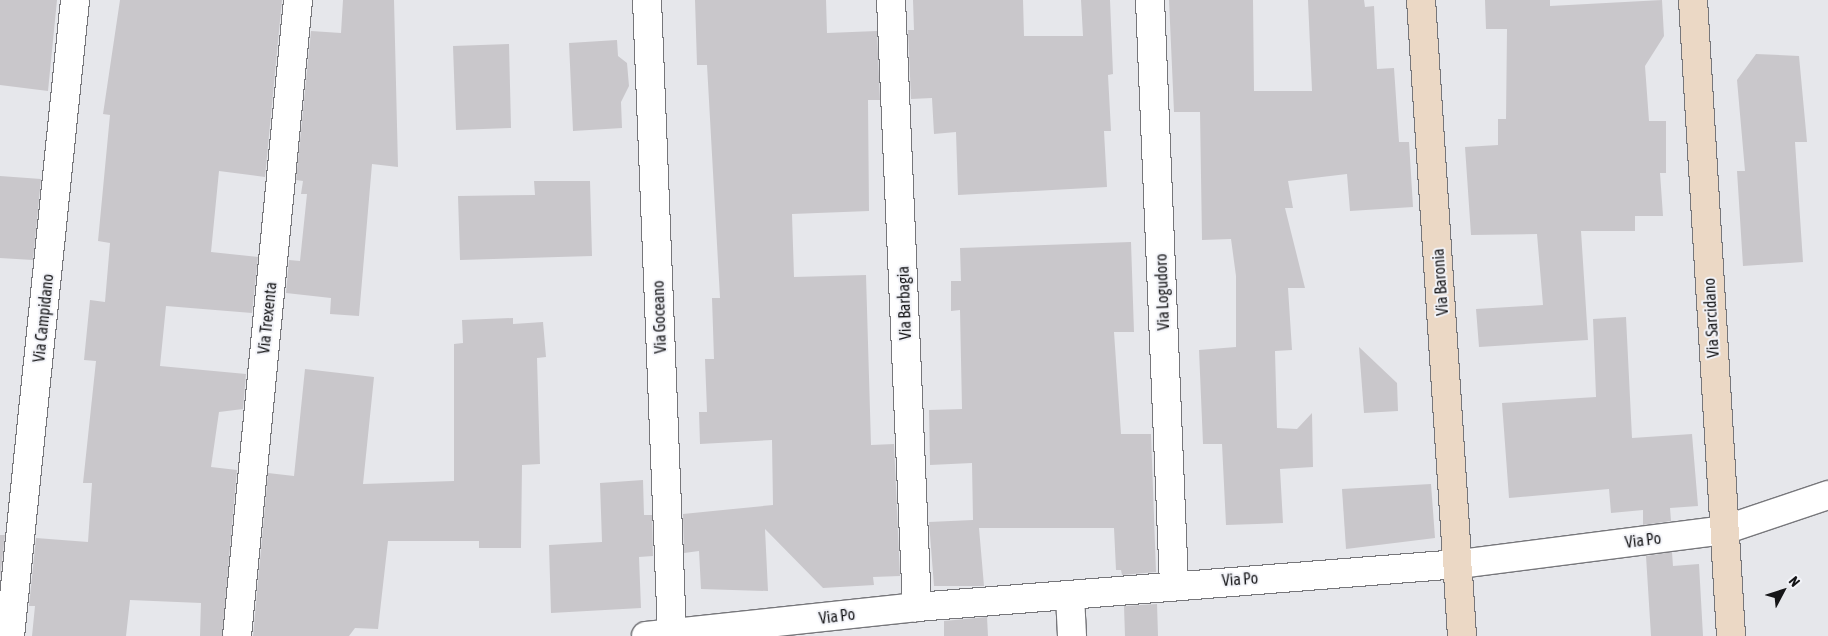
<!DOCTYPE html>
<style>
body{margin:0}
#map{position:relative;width:1828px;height:636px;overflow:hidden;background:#e6e7eb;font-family:"Asap Condensed",sans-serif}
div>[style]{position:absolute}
.building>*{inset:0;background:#c9c7cb}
.roads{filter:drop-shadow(1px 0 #77777b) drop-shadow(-1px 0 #77777b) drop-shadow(0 1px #77777b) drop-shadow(0 -1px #77777b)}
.street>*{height:28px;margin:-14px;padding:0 14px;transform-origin:14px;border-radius:14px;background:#fff}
.secondary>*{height:28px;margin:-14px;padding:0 14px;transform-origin:14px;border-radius:14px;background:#ebd8c5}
span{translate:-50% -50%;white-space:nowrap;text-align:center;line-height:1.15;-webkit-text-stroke:4px #f3f4f9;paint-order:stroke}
.street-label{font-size:16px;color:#151517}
.north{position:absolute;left:1758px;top:566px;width:50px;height:50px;-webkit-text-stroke:4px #f3f4f9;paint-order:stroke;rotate:50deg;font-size:14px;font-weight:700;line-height:20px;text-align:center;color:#151517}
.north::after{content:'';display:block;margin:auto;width:18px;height:22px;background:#151517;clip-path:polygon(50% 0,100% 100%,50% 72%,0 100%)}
</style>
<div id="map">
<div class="building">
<i style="clip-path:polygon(0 0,57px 0,48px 91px,0 85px)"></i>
<i style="clip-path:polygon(120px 0,282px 0,265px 177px,219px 171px,211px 252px,258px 257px,252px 313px,166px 306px,160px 366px,246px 374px,243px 409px,219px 412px,211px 467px,237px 470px,222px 636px,200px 636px,201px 603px,130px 600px,126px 636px,32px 636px,35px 606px,29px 606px,36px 538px,88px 542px,92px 483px,83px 483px,96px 361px,84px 360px,90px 300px,105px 302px,110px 243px,98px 241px,110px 115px,103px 114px)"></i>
<i style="clip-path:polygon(343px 0,394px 0,398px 167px,372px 164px,359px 316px,330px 314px,331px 298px,286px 293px,289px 260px,300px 261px,307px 194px,301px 194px,303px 181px,296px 180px,311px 31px,341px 33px)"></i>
<i style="clip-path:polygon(695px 0,826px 0,827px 33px,877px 31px,880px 100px,868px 100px,869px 211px,792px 214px,794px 277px,866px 275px,871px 445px,894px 444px,900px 576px,873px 577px,874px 585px,823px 588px,765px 529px,768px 591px,701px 589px,699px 551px,684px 553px,683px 514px,773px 505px,772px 440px,700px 444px,699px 412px,707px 412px,705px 359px,714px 359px,712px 298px,720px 298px,707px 65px,697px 65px)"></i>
<i style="clip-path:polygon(913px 0,1023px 0,1024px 36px,1083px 36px,1081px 0,1110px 0,1113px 74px,1108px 75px,1111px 131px,1104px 131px,1107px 187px,958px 195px,956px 132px,934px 134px,932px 98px,911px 99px,908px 30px,914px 30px)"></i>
<i style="clip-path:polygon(1169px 0,1253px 0,1254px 91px,1312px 91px,1308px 0,1364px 0,1365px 7px,1374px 6px,1377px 69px,1394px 68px,1399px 142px,1409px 142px,1413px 207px,1350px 211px,1347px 174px,1288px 181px,1293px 208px,1285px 208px,1305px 288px,1288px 288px,1292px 350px,1275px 351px,1277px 428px,1297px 429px,1312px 413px,1313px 467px,1280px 469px,1283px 523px,1226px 525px,1222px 444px,1203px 444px,1199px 350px,1236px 347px,1236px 276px,1231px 239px,1202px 240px,1200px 112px,1174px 112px)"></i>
<i style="clip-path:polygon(1485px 0,1550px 0,1550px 6px,1662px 0,1664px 36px,1645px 66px,1649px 121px,1666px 121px,1666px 173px,1660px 173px,1663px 216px,1635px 216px,1635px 231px,1581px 231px,1588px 340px,1479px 347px,1476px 309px,1543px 305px,1537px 234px,1471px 235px,1465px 147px,1498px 145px,1498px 119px,1506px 119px,1507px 29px,1486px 29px)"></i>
<i style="clip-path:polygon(617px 40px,618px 56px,627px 63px,629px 86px,621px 102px,622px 128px,573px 131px,569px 43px)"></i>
<i style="clip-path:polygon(509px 44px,511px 128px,456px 130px,453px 46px)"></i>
<i style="clip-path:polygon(1756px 54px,1799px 56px,1807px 142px,1795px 142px,1803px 262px,1743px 266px,1737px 171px,1745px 171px,1737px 80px)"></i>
<i style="clip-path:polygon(0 176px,41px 179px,33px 260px,0 258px)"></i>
<i style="clip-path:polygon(534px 181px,590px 181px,592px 256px,460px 260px,458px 196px,535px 195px)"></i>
<i style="clip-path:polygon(1131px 242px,1134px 332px,1114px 332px,1121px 434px,1151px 434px,1156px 572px,1122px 575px,1121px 570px,1116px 570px,1114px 528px,979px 528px,984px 586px,934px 586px,929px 522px,973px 520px,972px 463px,930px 465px,929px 410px,962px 409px,960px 310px,951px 311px,951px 281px,961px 281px,960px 248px)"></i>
<i style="clip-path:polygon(1626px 317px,1632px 438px,1692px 434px,1698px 506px,1670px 508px,1671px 521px,1643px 525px,1643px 510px,1611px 513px,1609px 489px,1509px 498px,1502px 403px,1596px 397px,1593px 319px)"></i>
<i style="clip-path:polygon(513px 318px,513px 324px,543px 322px,546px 357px,537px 358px,540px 464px,522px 465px,521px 548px,479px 548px,479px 541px,388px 541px,378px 629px,355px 628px,349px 636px,253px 636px,268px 473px,294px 476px,305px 369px,374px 377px,363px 484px,454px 481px,454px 344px,463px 343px,462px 320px)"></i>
<i style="clip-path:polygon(1359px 347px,1397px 383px,1398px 411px,1364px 413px)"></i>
<i style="clip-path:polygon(643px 480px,644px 515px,652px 515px,653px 556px,639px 557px,641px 608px,551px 613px,549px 545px,602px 542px,600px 483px)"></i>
<i style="clip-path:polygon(1431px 484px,1435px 538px,1346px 549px,1342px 489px)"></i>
<i style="clip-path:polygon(0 535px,5px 535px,0 580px)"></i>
<i style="clip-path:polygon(1672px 552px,1673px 566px,1699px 564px,1703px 636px,1651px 636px,1646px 556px)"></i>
<i style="clip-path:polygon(1157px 604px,1158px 636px,1125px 636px,1124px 606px)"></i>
<i style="clip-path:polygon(987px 617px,988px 636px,944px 636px,944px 621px)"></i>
</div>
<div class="roads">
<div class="street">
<i style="left:647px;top:0;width:633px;rotate:87.74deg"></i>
<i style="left:891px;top:0;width:608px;rotate:87.55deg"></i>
<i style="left:1150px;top:0;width:584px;rotate:87.65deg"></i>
<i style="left:1070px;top:596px;width:40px;rotate:87.1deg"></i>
<i style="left:10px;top:636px;width:639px;rotate:-84.16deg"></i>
<i style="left:237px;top:636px;width:639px;rotate:-84.52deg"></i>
<i style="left:646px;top:636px;width:273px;rotate:-6.1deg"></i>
<i style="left:917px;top:607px;width:544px;rotate:-4.54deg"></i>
<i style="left:1459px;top:564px;width:267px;rotate:-7.3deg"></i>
<i style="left:1724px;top:530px;width:110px;rotate:-18.6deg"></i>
</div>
<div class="secondary">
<i style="left:1421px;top:0;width:637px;rotate:86.31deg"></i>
<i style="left:1693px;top:0;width:637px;rotate:86.58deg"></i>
</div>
</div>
<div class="street-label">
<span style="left:1440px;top:282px;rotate:-94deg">Via Baronia</span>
<span style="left:1162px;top:292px;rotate:-92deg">Via Logudoro</span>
<span style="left:904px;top:303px;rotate:-92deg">Via Barbagia</span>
<span style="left:659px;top:317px;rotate:-92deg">Via Goceano</span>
<span style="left:43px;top:318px;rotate:-84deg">Via Campidano</span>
<span style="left:267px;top:318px;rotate:-84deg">Via Trexenta</span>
<span style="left:1711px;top:318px;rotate:-93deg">Via Sarcidano</span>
<span style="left:1643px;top:540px;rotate:-7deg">Via Po</span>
<span style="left:1240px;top:579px;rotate:-4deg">Via Po</span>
<span style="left:837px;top:616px;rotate:-7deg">Via Po</span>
</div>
<div class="north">N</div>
</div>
